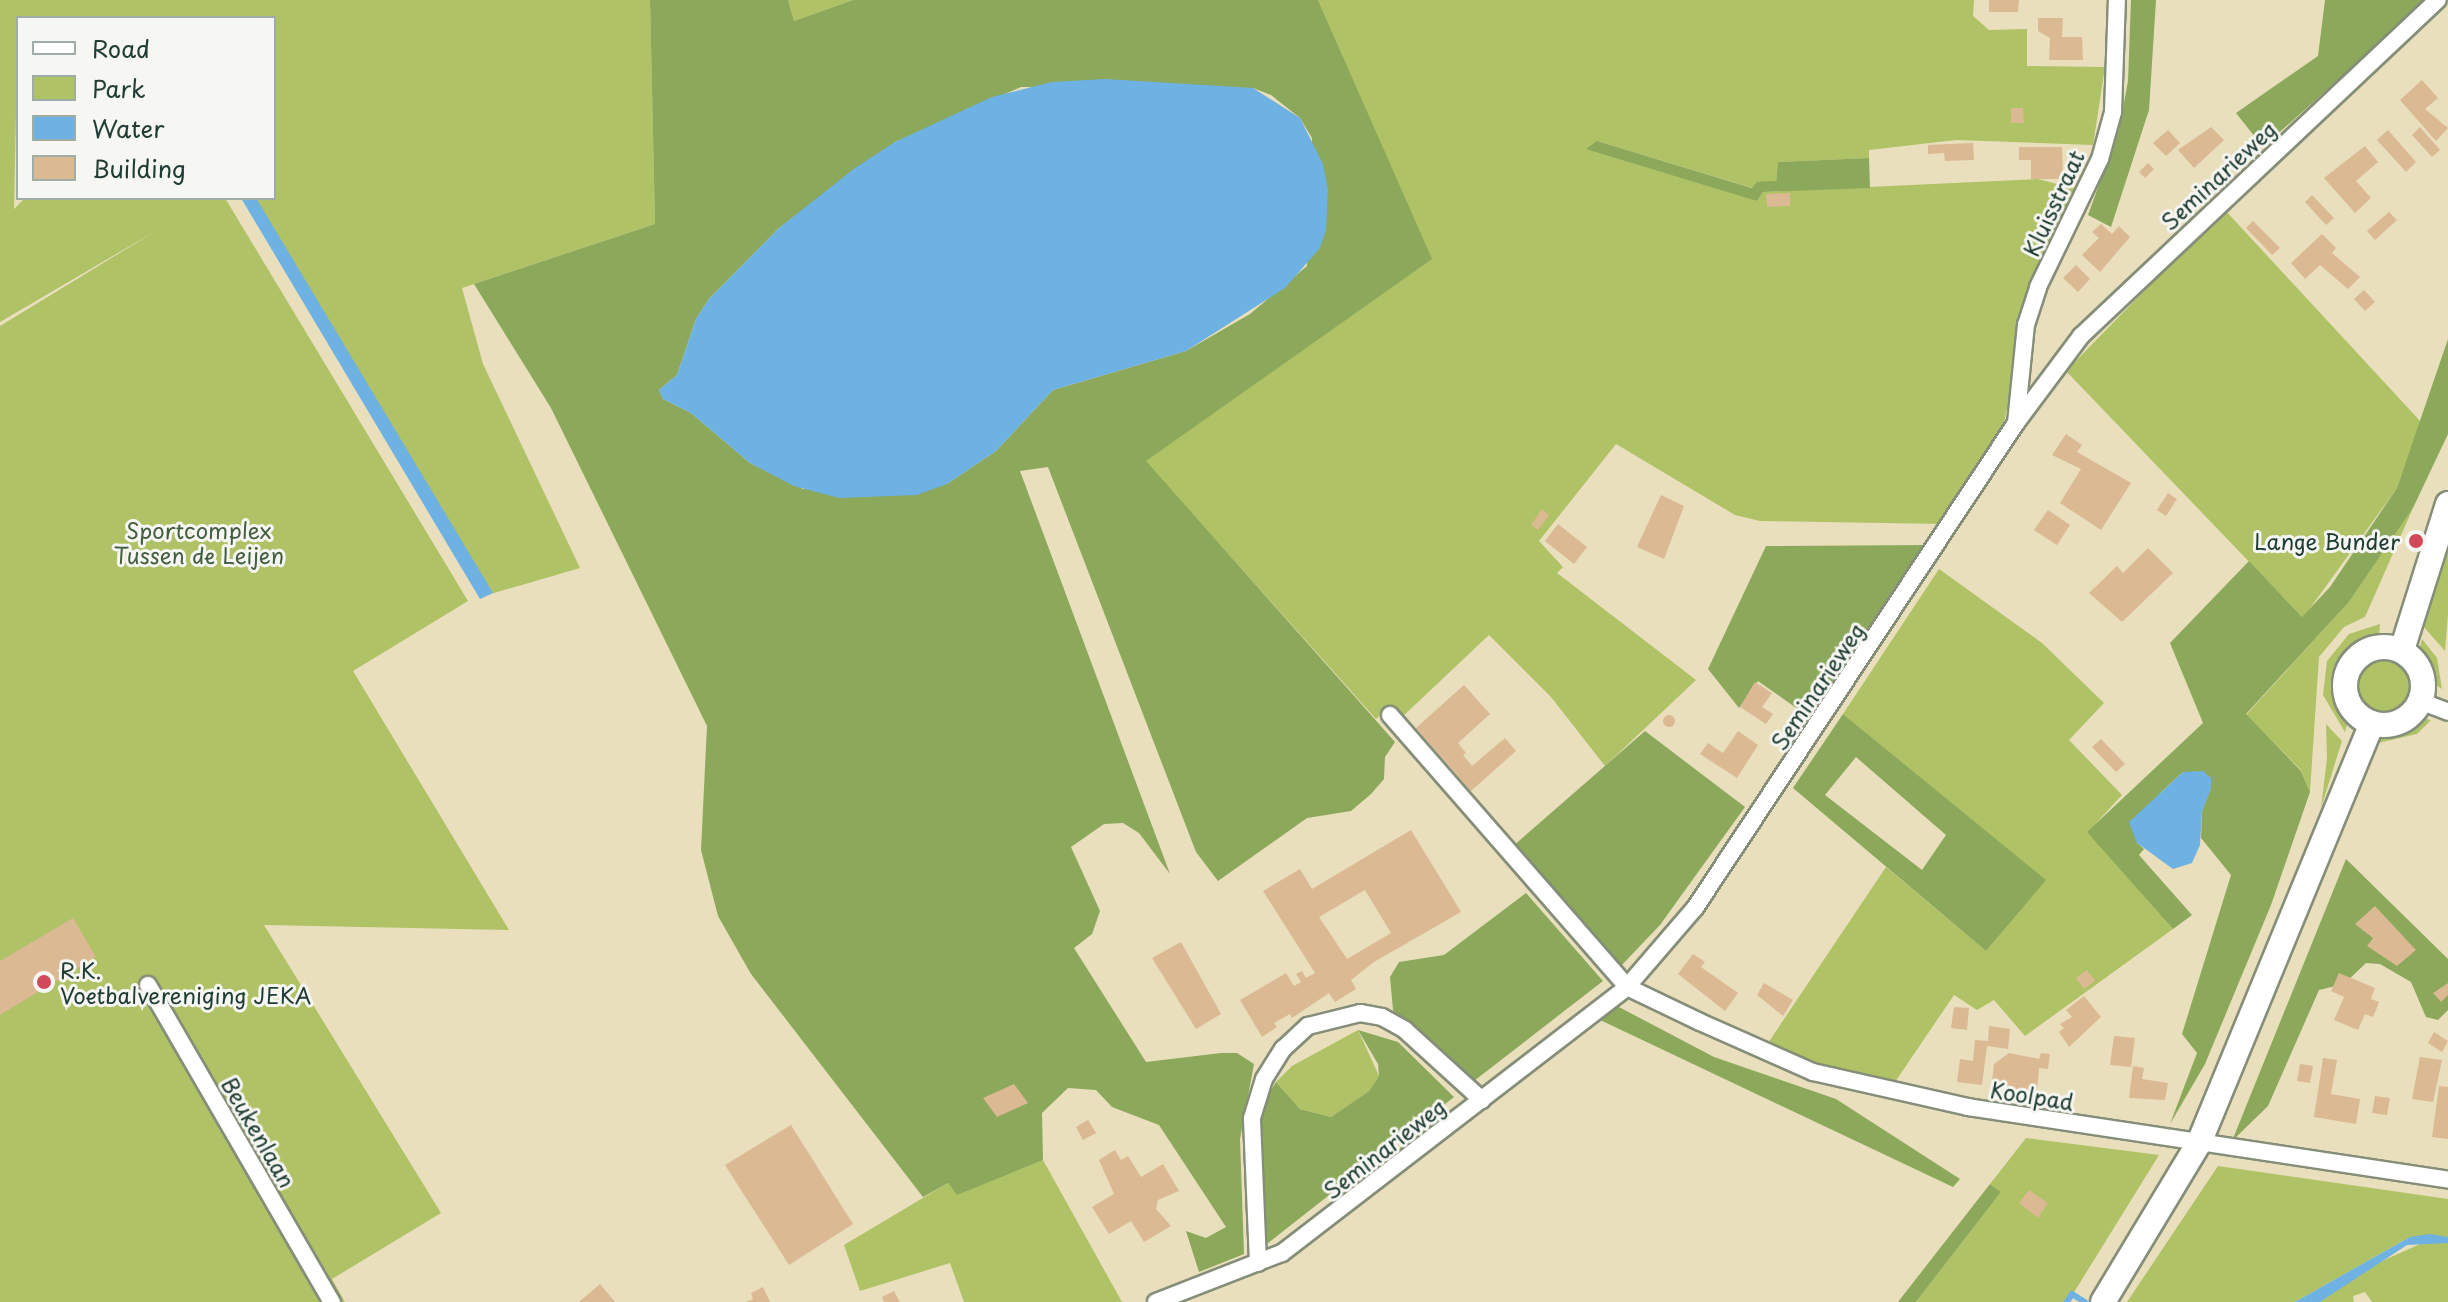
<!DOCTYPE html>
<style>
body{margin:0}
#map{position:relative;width:2448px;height:1302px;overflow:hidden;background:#e9dfbc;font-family:"Playpen Sans",sans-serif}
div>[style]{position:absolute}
.green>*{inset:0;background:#afc266}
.round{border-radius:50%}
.forest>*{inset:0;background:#8ba85b}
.water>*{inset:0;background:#6eb1e3}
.stream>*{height:6px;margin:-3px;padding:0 3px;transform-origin:3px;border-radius:3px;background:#6eb1e3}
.building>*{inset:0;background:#dab993}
.roads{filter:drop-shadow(2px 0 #848e78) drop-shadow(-2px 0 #848e78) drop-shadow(0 2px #848e78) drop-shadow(0 -2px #848e78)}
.street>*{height:16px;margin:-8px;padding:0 8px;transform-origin:8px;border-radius:8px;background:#fff}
.secondary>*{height:24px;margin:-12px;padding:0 12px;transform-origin:12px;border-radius:12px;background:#fff}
.secondary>.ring{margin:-12px;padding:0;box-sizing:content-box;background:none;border:24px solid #fff;border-radius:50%}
.dots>*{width:22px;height:22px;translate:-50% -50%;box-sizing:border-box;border:4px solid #f6f6f2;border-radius:50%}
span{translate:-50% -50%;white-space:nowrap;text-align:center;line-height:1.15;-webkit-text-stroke:6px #f6f6f2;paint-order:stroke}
.street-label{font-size:22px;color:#1f3d34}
.park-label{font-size:22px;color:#435e40}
.poi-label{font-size:22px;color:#1f3d34}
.right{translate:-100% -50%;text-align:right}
.left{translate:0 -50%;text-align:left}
.legend{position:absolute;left:16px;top:16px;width:260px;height:184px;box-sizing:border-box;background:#f6f6f2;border:2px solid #a0aca6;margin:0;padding:10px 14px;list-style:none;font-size:24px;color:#1f3d34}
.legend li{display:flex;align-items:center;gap:16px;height:40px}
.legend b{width:40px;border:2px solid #a0aca6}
</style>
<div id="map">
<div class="green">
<i style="clip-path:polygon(0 0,650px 0,655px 224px,462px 288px,483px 364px,580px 568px,487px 595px,246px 198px,274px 198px,274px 18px,18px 18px,14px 209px,25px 198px,225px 198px,468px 601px,353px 671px,509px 930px,264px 925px,441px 1213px,332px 1279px,345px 1302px,0 1302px,0 326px,159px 229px,0 322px)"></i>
<i style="clip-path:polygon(788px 0,853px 0,794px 21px)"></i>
<i style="clip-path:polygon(1318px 0,1974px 0,1973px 16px,1989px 30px,2027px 29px,2027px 66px,2105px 67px,2093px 145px,1956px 140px,1869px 150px,1869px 158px,1778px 162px,1776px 181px,1753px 188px,1597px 141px,1757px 201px,1763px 192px,2038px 179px,2076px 189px,2035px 282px,2004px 422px,1944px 524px,1760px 521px,1735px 515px,1616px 444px,1539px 541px,1563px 567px,1557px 573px,1696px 680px,1605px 766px,1551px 697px,1489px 635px,1400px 719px,1389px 707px,1376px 719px,1145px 461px,1431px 259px)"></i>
<i style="clip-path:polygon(2224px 209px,2421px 422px,2397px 488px,2303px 618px,2066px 371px)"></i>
<i style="clip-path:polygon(2413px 508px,2365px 617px,2344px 627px,2319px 657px,2310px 792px,2301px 770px,2246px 715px,2349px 602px)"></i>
<i style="clip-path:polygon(2448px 544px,2448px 614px,2445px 651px,2423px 626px)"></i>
<i style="clip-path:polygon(1939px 569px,2042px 643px,2104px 703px,2069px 740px,2122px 795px,2088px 832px,2173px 929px,2025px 1036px,1994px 1000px,1977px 1010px,1954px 995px,1893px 1085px,1764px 1049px,1886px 867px,1986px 951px,2045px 880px,1843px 714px)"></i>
<i style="clip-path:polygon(2380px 624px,2379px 637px,2356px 645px,2339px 666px,2336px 693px,2349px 718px,2345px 732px,2323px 695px,2327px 661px,2349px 634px)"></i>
<i style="clip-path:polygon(2422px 639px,2437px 658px,2442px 689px,2431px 682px,2419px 652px)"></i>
<i class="round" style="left:2356px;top:657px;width:56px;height:56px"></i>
<i style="clip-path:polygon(2419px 717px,2431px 720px,2417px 734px,2378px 743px,2383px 733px,2399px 731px)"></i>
<i style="clip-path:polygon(2326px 724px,2342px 741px,2321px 808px,2327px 758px)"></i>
<i style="clip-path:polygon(1358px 1030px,1379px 1076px,1369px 1091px,1331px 1117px,1300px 1109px,1276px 1082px,1292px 1066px)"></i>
<i style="clip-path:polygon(2026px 1138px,2159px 1155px,2068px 1302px,1916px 1302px,2001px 1192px,1990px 1184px)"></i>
<i style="clip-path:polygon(1043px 1160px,1122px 1302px,964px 1302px,950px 1263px,860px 1291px,844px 1245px,948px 1183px,957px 1194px)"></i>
<i style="clip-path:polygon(2218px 1166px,2448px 1199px,2448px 1237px,2410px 1237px,2295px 1302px,2127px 1302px)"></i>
<i style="clip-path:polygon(2427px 1241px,2448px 1243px,2448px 1302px,2372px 1302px,2365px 1292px,2353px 1296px,2354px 1302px,2320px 1302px,2373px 1265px)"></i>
</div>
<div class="forest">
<i style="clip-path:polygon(evenodd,650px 0,788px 0,794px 21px,853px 0,1318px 0,1432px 259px,1146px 461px,1395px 742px,1385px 757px,1384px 779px,1371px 794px,1351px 811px,1307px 818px,1218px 881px,1196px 852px,1048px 467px,1020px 471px,1170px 874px,1139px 833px,1123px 823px,1104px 824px,1071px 847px,1100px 911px,1092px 934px,1074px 948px,1146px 1062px,1221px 1053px,1237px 1053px,1254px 1064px,1240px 1139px,1244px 1254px,1199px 1272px,1186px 1231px,1206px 1238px,1226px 1227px,1159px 1125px,1112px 1107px,1096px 1090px,1068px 1088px,1042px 1113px,1043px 1160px,957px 1195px,948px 1183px,923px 1197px,751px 974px,718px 916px,701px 850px,707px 726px,551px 408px,474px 284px,655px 224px,650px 0,1021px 87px,1253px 88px,1271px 95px,1300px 118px,1312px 138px,1307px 266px,1250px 314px,1186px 351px,1053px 390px,996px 451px,947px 484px,803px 489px,750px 463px,691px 413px,663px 399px,659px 390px,677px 375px,696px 319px,709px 299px,779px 228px,895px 142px,1021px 87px)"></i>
<i style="clip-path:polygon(2131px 0,2156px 0,2149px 110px,2111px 227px,2088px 215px,2119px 130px,2128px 81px)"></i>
<i style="clip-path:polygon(2325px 0,2427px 0,2263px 147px,2236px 113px,2318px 56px)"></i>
<i style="clip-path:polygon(1597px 141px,1752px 188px,1757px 182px,1776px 181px,1778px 162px,1869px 158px,1870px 188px,1763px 192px,1757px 201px,1586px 149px)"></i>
<i style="clip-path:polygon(2448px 339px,2448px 434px,2413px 508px,2349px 602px,2246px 714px,2301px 771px,2310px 792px,2271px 905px,2205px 1064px,2170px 1124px,2197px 1053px,2182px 1034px,2231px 875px,2201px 838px,2202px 811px,2210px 790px,2183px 772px,2160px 793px,2137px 843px,2144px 849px,2139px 855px,2192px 915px,2173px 929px,2087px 832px,2203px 723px,2170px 643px,2249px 561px,2302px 617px,2330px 587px,2397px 488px)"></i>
<i style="clip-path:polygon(1930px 545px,1809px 717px,1758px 681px,1739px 708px,1708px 669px,1766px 546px)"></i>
<i style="clip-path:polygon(evenodd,1843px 714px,2046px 880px,1986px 951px,1793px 788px,1843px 714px,1856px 757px,1946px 835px,1922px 870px,1825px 795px,1856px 757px)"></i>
<i style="clip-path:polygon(1645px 731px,1745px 807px,1660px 925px,1619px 968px,1512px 847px)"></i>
<i style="clip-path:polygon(2346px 859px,2448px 959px,2448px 1010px,2438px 1020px,2426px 1017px,2411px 982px,2380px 964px,2366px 963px,2344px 984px,2319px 990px,2268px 1106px,2232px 1141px)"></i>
<i style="clip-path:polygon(1526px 893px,1603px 981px,1470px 1084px,1445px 1055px,1399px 1019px,1393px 1010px,1390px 977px,1399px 962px,1444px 955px)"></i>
<i style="clip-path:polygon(1617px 1006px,1714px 1057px,1836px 1099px,1960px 1179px,1953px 1187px,1598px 1019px)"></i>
<i style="clip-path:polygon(1358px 1030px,1398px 1042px,1454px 1097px,1263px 1247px,1258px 1127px,1263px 1103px,1276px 1082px,1300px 1109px,1331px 1117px,1369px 1091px,1379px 1076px,1378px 1064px)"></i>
<i style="clip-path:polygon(1990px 1184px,2001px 1192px,1916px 1302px,1898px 1302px)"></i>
</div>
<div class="water">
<i style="clip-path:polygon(1105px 79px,1253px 88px,1300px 118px,1323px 164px,1328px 190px,1326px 230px,1320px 248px,1285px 288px,1186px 351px,1053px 390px,996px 451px,947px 484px,917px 495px,839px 498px,794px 486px,750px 463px,691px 413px,663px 399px,659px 390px,677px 375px,696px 319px,709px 299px,779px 228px,855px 168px,895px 142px,992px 97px,1052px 82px)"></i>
<i style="clip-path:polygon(241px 198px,256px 198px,493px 593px,480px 599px)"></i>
<i style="clip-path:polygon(2203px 771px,2211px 778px,2211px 789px,2202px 811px,2200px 845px,2192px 863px,2173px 869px,2137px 843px,2129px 822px,2183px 772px)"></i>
<i style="clip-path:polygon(2430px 1234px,2448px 1237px,2448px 1243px,2407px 1245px,2320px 1302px,2295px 1302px,2410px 1237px)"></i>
</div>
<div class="stream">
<i style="left:2067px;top:1302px;width:9px;rotate:-58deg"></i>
<i style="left:2072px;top:1294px;width:15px;rotate:32deg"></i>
</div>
<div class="building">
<i style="clip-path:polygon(1989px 0,2019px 0,2018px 12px,1989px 12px)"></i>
<i style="clip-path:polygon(2038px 18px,2063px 18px,2062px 37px,2082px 37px,2083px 60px,2049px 60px,2050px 38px,2038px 31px)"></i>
<i style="clip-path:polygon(2422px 80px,2438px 98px,2425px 109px,2448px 128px,2436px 141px,2400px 100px)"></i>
<i style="clip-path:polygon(2011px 108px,2023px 108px,2024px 123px,2011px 123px)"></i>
<i style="clip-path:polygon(2211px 127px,2224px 140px,2194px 168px,2178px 150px)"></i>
<i style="clip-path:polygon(2420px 127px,2440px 150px,2432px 157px,2412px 135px)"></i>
<i style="clip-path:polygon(2168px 130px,2180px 143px,2166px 156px,2153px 143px)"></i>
<i style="clip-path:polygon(2388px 130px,2416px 162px,2406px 172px,2377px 140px)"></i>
<i style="clip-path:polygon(1973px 143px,1974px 160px,1945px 161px,1944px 153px,1928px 154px,1928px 145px)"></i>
<i style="clip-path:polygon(2365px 146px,2378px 162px,2356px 181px,2371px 198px,2355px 213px,2324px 178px)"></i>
<i style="clip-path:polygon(2019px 147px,2062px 147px,2063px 179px,2031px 179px,2031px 160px,2019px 160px)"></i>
<i style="clip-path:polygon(2148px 163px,2154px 169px,2145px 178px,2139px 172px)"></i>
<i style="clip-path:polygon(1790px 193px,1790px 206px,1767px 207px,1766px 194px)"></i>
<i style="clip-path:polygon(2312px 195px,2334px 218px,2326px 225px,2305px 202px)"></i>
<i style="clip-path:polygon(2389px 212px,2397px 220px,2375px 240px,2367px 231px)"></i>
<i style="clip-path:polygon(2253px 221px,2280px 248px,2272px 255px,2246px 228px)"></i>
<i style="clip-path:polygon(2101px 224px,2112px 234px,2119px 226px,2130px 237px,2100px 272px,2082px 255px,2099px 238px,2092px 232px)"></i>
<i style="clip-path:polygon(2322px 234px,2336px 248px,2332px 253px,2360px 277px,2348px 289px,2320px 265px,2305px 279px,2291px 263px)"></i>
<i style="clip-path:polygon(2076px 265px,2090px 279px,2078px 292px,2063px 278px)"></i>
<i style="clip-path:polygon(2364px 290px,2375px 302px,2365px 311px,2354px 299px)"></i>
<i style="clip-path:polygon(2066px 434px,2082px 445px,2077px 452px,2131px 483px,2101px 530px,2060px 503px,2081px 469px,2052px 455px)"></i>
<i style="clip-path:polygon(2168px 493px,2177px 499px,2166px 516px,2157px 510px)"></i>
<i style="clip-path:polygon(1661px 495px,1684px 506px,1664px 559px,1637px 547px)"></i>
<i style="clip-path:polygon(1542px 509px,1549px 515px,1538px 530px,1531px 525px)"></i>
<i style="clip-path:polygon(2048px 510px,2070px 525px,2057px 545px,2034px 530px)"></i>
<i style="clip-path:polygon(1558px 524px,1587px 547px,1574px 564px,1545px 541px)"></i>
<i style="clip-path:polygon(2148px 548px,2173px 573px,2122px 622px,2089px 593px,2117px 566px,2123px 573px)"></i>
<i style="clip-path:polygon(1755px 682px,1772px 693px,1762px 707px,1773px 714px,1766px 724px,1740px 707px)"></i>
<i style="clip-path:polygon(1464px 685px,1490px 714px,1458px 743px,1466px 753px,1463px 755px,1472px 766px,1505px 738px,1516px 751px,1471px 791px,1416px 728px)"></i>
<i class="round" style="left:1663px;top:715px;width:12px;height:12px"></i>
<i style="clip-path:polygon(1738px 731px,1758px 745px,1737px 778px,1700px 754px,1708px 743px,1723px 753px)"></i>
<i style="clip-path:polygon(2101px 739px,2125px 764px,2116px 772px,2092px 747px)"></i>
<i style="clip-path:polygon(evenodd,1411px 830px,1461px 912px,1374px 962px,1351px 980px,1356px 989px,1335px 1002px,1329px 993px,1292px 1018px,1290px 1014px,1274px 1023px,1277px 1027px,1262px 1037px,1240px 1000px,1286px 973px,1294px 986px,1301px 982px,1296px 974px,1302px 971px,1306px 978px,1315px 973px,1263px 891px,1300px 869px,1312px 889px,1411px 830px,1365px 890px,1391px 933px,1347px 959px,1319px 917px,1365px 890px)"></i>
<i style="clip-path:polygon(2375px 906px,2416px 950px,2397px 966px,2367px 946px,2373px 938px,2355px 924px)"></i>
<i style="clip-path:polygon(73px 918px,96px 957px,0 1015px,0 961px)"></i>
<i style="clip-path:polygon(1181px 942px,1221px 1014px,1196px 1029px,1152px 958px)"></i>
<i style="clip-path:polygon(1693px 954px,1705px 962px,1701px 967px,1738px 993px,1725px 1011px,1678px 974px)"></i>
<i style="clip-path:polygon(2087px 970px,2095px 981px,2084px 989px,2076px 978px)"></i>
<i style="clip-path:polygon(2339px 973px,2375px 988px,2371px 999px,2379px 1002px,2376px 1010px,2373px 1017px,2365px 1014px,2358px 1030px,2334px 1020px,2344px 997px,2331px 991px)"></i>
<i style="clip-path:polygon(1764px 983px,1793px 1000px,1783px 1016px,1757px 995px)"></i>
<i style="clip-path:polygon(2448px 983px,2448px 995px,2441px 1002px,2433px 993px)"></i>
<i style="clip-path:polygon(2084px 996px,2101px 1017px,2069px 1047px,2059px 1032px,2064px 1028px,2060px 1024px,2072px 1017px,2066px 1010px)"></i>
<i style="clip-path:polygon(1954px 1007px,1969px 1008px,1967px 1030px,1951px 1028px)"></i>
<i style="clip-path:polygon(1989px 1026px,2010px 1029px,2008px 1049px,1987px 1046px,1982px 1085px,1957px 1082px,1960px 1059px,1973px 1061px,1975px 1040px,1988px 1041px)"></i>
<i style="clip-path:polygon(2434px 1032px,2448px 1041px,2442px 1052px,2428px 1043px)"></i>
<i style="clip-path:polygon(2114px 1036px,2135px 1038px,2131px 1067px,2110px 1065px)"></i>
<i style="clip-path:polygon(2009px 1053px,2039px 1059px,2041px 1053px,2050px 1054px,2048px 1069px,2039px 1068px,2037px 1092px,1999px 1087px,2000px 1082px,1992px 1081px,1994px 1064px)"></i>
<i style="clip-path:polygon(2420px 1057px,2442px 1060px,2433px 1102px,2412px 1099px)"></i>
<i style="clip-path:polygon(2323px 1058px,2337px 1060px,2331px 1094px,2360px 1099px,2356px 1124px,2314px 1117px)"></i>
<i style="clip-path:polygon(2300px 1064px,2313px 1066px,2310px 1083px,2297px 1081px)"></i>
<i style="clip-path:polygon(2133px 1066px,2144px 1068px,2142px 1079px,2168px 1083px,2165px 1100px,2129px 1098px)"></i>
<i style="clip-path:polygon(1014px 1084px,1028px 1103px,997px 1117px,983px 1098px)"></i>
<i style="clip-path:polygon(2439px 1086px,2448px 1087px,2448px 1139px,2432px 1137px)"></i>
<i style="clip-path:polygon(2375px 1096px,2390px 1098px,2387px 1115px,2372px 1113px)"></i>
<i style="clip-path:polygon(1088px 1120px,1096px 1133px,1083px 1140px,1076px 1127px)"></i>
<i style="clip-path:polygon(791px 1125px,853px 1224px,789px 1265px,725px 1165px)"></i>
<i style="clip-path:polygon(1115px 1150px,1121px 1160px,1128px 1156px,1141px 1177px,1163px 1164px,1179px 1191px,1158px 1200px,1156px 1209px,1171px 1226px,1144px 1242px,1131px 1221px,1109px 1234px,1092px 1207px,1114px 1194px,1099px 1160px)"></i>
<i style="clip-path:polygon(2029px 1190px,2048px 1203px,2038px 1218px,2019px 1203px)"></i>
<i style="clip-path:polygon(600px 1284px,615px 1302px,579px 1302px)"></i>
<i style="clip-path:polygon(763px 1287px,770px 1302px,746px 1302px,753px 1299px,751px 1293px)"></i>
<i style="clip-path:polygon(894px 1291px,900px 1302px,884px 1302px,882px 1297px)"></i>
</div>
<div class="roads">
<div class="street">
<i style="left:2016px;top:423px;width:99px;rotate:-84.2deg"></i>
<i style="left:2026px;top:325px;width:40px;rotate:-72deg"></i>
<i style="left:2038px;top:287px;width:142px;rotate:-64.2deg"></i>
<i style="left:2100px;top:159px;width:49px;rotate:-74.5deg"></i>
<i style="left:2113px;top:112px;width:112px;rotate:-88deg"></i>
<i style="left:2420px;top:701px;width:30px;rotate:21deg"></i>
<i style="left:1390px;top:715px;width:361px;rotate:48.9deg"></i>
<i style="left:1627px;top:987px;width:81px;rotate:25.6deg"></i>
<i style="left:1700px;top:1022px;width:124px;rotate:23.9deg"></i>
<i style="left:1813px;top:1072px;width:159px;rotate:12.7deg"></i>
<i style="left:1968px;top:1107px;width:486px;rotate:8.6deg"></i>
<i style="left:148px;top:985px;width:367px;rotate:59.9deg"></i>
<i style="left:1258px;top:1263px;width:145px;rotate:-92.4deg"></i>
<i style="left:1252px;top:1118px;width:41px;rotate:-72.9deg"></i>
<i style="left:1264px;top:1079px;width:36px;rotate:-58deg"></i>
<i style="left:1283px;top:1049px;width:34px;rotate:-43deg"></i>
<i style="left:1308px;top:1026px;width:54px;rotate:-14deg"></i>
<i style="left:1360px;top:1013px;width:22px;rotate:10deg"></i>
<i style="left:1382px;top:1017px;width:26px;rotate:29deg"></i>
<i style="left:1405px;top:1030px;width:104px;rotate:42.3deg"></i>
<i style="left:1156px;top:1302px;width:135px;rotate:-21.3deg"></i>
<i style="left:1282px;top:1253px;width:436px;rotate:-37.6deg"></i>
<i style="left:1627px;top:987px;width:104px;rotate:-49.3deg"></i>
<i style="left:1695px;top:908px;width:582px;rotate:-56.5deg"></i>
<i style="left:2016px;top:423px;width:109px;rotate:-53.2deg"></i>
<i style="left:2081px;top:336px;width:490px;rotate:-43.3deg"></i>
</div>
<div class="secondary">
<i class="ring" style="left:2345px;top:647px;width:54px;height:54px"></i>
<i style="left:2402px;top:650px;width:153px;rotate:-72.5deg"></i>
<i style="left:2103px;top:1302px;width:186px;rotate:-58.9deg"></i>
<i style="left:2199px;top:1143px;width:454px;rotate:-67.6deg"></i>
</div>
</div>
<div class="dots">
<i style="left:2416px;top:541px;background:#d1495b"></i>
<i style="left:44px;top:982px;background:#d1495b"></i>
</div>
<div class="street-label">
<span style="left:2218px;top:175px;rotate:-43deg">Seminarieweg</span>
<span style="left:2053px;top:203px;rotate:-65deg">Kluisstraat</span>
<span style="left:1817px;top:686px;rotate:-56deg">Seminarieweg</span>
<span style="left:2032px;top:1095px;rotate:9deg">Koolpad</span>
<span style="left:259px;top:1132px;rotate:60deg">Beukenlaan</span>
<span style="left:1384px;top:1148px;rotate:-38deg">Seminarieweg</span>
</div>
<div class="park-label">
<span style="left:199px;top:542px">Sportcomplex<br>Tussen de Leijen</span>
</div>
<div class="poi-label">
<span class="right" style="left:2400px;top:541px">Lange Bunder</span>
<span class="left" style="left:60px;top:982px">R.K.<br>Voetbalvereniging JEKA</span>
</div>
<ul class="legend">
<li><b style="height:10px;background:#fff"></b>Road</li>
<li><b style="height:22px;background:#afc266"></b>Park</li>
<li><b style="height:22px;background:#6eb1e3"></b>Water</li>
<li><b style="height:22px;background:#dab993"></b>Building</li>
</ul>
</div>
